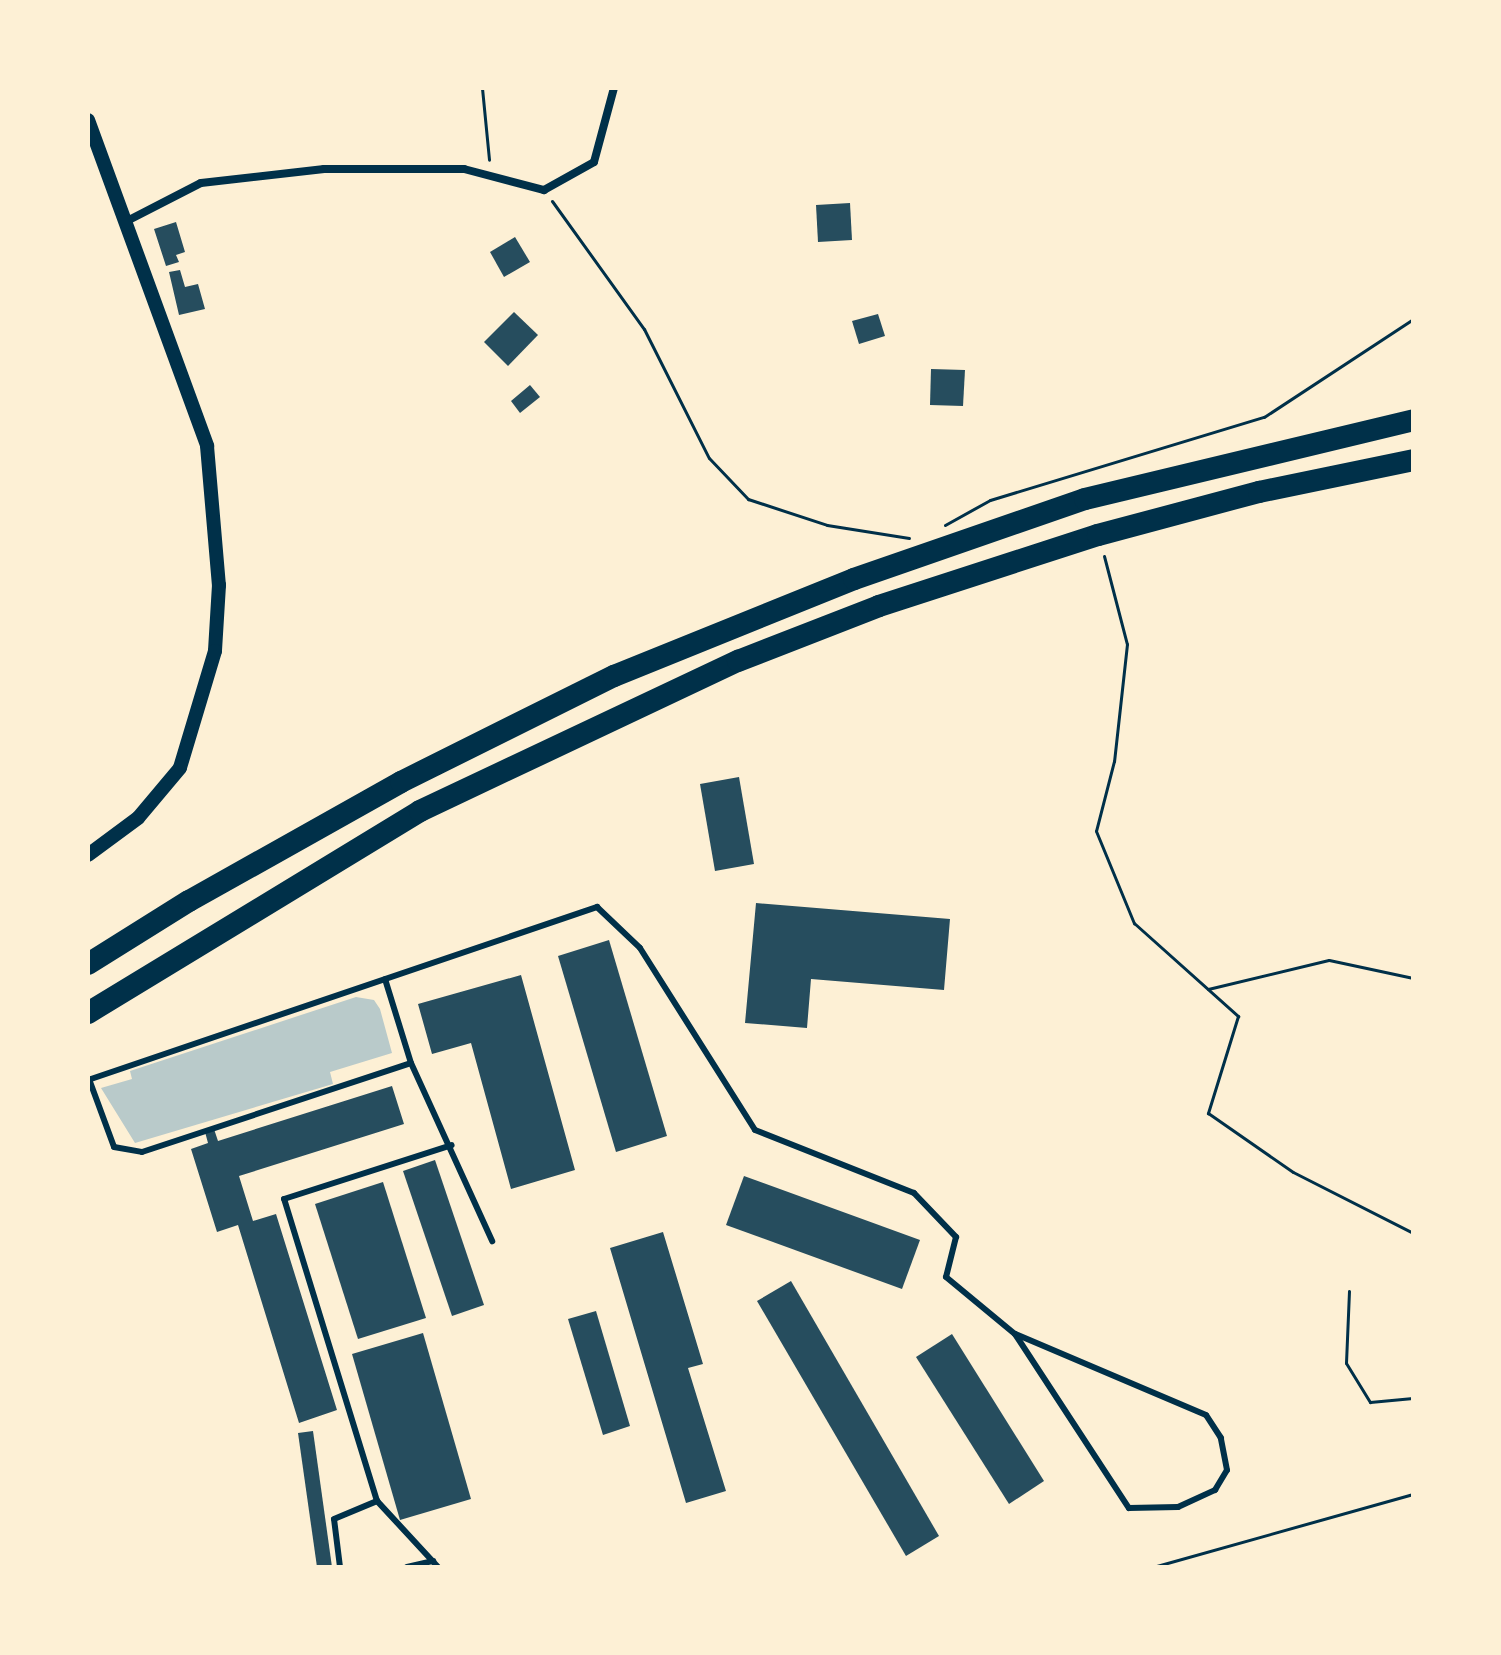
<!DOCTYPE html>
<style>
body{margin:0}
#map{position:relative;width:1501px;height:1655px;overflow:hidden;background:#fdf0d5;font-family:Poppins,sans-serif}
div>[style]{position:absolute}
.green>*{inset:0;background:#b9caca}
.building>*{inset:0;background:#264d5e}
.path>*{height:3px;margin:-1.5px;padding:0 1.5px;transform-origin:1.5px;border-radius:1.5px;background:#003049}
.service>*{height:6px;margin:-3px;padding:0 3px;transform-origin:3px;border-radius:3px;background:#003049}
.minor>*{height:8px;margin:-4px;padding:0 4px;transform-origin:4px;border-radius:4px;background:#003049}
.tertiary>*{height:14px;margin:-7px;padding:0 7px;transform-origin:7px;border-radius:7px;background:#003049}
.motorway>*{height:22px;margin:-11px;padding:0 11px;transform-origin:11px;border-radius:11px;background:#003049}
span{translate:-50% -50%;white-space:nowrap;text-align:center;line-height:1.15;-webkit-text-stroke:6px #fdf0d5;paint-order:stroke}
.frame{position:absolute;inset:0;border:90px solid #fdf0d5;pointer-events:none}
</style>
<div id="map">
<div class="green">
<i style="clip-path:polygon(356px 997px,374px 1000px,380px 1009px,392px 1053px,330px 1072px,333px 1084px,135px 1143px,101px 1088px,132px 1079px,130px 1071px)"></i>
</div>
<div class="building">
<i style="clip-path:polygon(850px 203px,852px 240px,818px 242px,816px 205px)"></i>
<i style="clip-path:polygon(176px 222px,185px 252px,176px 255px,179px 262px,166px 266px,154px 229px)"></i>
<i style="clip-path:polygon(515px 237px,530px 262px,504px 277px,490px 252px)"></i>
<i style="clip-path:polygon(180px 270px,185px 287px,198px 284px,205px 309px,179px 315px,169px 272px)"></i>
<i style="clip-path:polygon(514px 312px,538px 335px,508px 366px,484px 342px)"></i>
<i style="clip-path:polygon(878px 314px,885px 336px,859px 344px,852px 321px)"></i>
<i style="clip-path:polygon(931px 369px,965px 370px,963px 406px,930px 405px)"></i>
<i style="clip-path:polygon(530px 385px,540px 397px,520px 413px,511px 401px)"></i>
<i style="clip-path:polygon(739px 777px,754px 864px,715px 871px,700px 784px)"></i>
<i style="clip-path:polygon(756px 903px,950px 919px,944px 990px,811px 979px,807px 1028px,745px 1023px)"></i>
<i style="clip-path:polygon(609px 940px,667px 1136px,616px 1152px,558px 956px)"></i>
<i style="clip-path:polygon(521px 975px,575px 1170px,511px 1189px,471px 1043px,432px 1054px,418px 1004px)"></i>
<i style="clip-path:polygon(392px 1086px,404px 1124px,239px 1176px,253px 1221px,276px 1214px,337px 1410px,299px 1423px,238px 1225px,217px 1232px,191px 1149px,208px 1143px,205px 1132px,214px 1129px,218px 1141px)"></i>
<i style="clip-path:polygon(435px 1160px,484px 1305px,452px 1316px,403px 1171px)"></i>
<i style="clip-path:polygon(744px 1176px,920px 1240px,902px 1289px,726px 1225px)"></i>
<i style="clip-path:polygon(383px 1182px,426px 1318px,358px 1339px,315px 1204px)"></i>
<i style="clip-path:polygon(663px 1232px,703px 1364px,688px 1368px,726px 1491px,686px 1503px,610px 1248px)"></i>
<i style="clip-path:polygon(791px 1281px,939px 1536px,906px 1556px,757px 1301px)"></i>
<i style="clip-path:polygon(596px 1311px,630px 1426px,603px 1435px,568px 1319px)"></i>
<i style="clip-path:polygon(423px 1333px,471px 1499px,400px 1520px,352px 1354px)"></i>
<i style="clip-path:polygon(952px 1334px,1044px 1481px,1009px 1504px,916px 1357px)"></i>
<i style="clip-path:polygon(313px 1431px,332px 1567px,317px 1567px,298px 1433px)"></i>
</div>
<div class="path">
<i style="left:482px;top:88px;width:72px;rotate:84.4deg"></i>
<i style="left:552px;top:201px;width:158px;rotate:54.3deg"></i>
<i style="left:644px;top:329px;width:144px;rotate:63.3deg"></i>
<i style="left:709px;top:458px;width:57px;rotate:46.4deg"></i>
<i style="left:748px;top:499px;width:83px;rotate:18.2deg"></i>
<i style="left:827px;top:525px;width:83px;rotate:9deg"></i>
<i style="left:945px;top:525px;width:51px;rotate:-29.1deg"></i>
<i style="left:990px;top:500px;width:286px;rotate:-16.9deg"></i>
<i style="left:1264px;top:417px;width:178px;rotate:-33.3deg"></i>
<i style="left:1104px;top:556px;width:91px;rotate:75.4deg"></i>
<i style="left:1127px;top:644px;width:118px;rotate:96.3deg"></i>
<i style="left:1114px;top:761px;width:72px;rotate:104.4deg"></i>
<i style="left:1096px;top:831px;width:100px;rotate:67.6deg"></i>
<i style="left:1134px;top:923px;width:140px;rotate:41.8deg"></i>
<i style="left:1238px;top:1016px;width:102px;rotate:107.2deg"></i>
<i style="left:1208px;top:1113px;width:103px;rotate:34.8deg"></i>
<i style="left:1293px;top:1172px;width:135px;rotate:26.9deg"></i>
<i style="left:1208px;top:989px;width:124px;rotate:-13.5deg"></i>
<i style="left:1329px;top:960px;width:86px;rotate:12.1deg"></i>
<i style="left:1349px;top:1291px;width:72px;rotate:92.4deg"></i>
<i style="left:1346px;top:1363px;width:46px;rotate:58.4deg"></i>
<i style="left:1370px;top:1402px;width:43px;rotate:-5.3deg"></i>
<i style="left:1153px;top:1567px;width:270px;rotate:-15.7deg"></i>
</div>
<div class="service">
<i style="left:385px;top:979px;width:88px;rotate:72.8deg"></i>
<i style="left:411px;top:1063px;width:196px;rotate:65.5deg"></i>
<i style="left:89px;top:1079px;width:72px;rotate:69.8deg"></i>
<i style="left:114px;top:1147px;width:28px;rotate:10deg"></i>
<i style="left:142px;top:1152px;width:283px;rotate:-18.3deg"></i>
<i style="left:88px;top:1080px;width:538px;rotate:-18.77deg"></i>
<i style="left:597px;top:907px;width:59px;rotate:43.6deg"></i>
<i style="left:640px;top:948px;width:215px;rotate:57.7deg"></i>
<i style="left:755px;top:1130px;width:171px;rotate:21.6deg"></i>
<i style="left:914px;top:1193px;width:61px;rotate:46.3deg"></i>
<i style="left:956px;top:1237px;width:41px;rotate:104deg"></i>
<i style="left:946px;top:1277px;width:89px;rotate:39.6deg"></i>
<i style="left:1015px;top:1334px;width:208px;rotate:56.8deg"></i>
<i style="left:1129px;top:1508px;width:49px;rotate:-1.2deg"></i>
<i style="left:1178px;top:1507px;width:41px;rotate:-24.7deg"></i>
<i style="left:1215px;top:1490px;width:23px;rotate:-59deg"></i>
<i style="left:1227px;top:1470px;width:33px;rotate:-101deg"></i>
<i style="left:1221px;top:1438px;width:27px;rotate:-123deg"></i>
<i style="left:1206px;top:1415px;width:207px;rotate:-157deg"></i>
<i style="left:340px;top:1567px;width:48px;rotate:-97.1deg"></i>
<i style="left:334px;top:1519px;width:47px;rotate:-22.7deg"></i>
<i style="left:407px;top:1567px;width:27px;rotate:-13deg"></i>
<i style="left:438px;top:1567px;width:90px;rotate:-132.7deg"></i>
<i style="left:377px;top:1501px;width:316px;rotate:-107.1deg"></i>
<i style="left:284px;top:1199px;width:176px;rotate:-17.8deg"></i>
</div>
<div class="minor">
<i style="left:125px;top:222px;width:85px;rotate:-27.2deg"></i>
<i style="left:201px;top:183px;width:124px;rotate:-6.5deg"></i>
<i style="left:324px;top:169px;width:140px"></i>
<i style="left:464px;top:169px;width:83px;rotate:14.7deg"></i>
<i style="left:544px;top:190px;width:57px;rotate:-29.2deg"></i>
<i style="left:594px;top:162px;width:77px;rotate:-74.9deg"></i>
</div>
<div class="tertiary">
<i style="left:88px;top:120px;width:347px;rotate:69.9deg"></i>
<i style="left:207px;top:446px;width:140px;rotate:85.1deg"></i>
<i style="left:219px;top:585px;width:66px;rotate:93.5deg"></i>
<i style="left:215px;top:651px;width:122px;rotate:106.7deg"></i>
<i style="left:180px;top:768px;width:65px;rotate:130deg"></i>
<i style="left:138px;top:818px;width:62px;rotate:143.5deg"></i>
</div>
<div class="motorway">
<i style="left:88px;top:964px;width:119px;rotate:-32deg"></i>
<i style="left:189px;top:901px;width:243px;rotate:-29.3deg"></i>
<i style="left:401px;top:782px;width:238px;rotate:-26.5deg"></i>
<i style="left:614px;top:676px;width:259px;rotate:-22deg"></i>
<i style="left:854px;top:579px;width:244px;rotate:-19.1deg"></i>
<i style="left:1085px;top:499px;width:337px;rotate:-13.5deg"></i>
<i style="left:88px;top:1013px;width:389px;rotate:-31.3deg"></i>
<i style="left:420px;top:811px;width:352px;rotate:-25.3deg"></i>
<i style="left:738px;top:661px;width:151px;rotate:-21.3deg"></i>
<i style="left:879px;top:606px;width:230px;rotate:-18deg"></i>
<i style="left:1098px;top:535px;width:167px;rotate:-15deg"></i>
<i style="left:1259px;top:492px;width:157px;rotate:-11.7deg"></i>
</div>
<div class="frame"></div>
</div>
